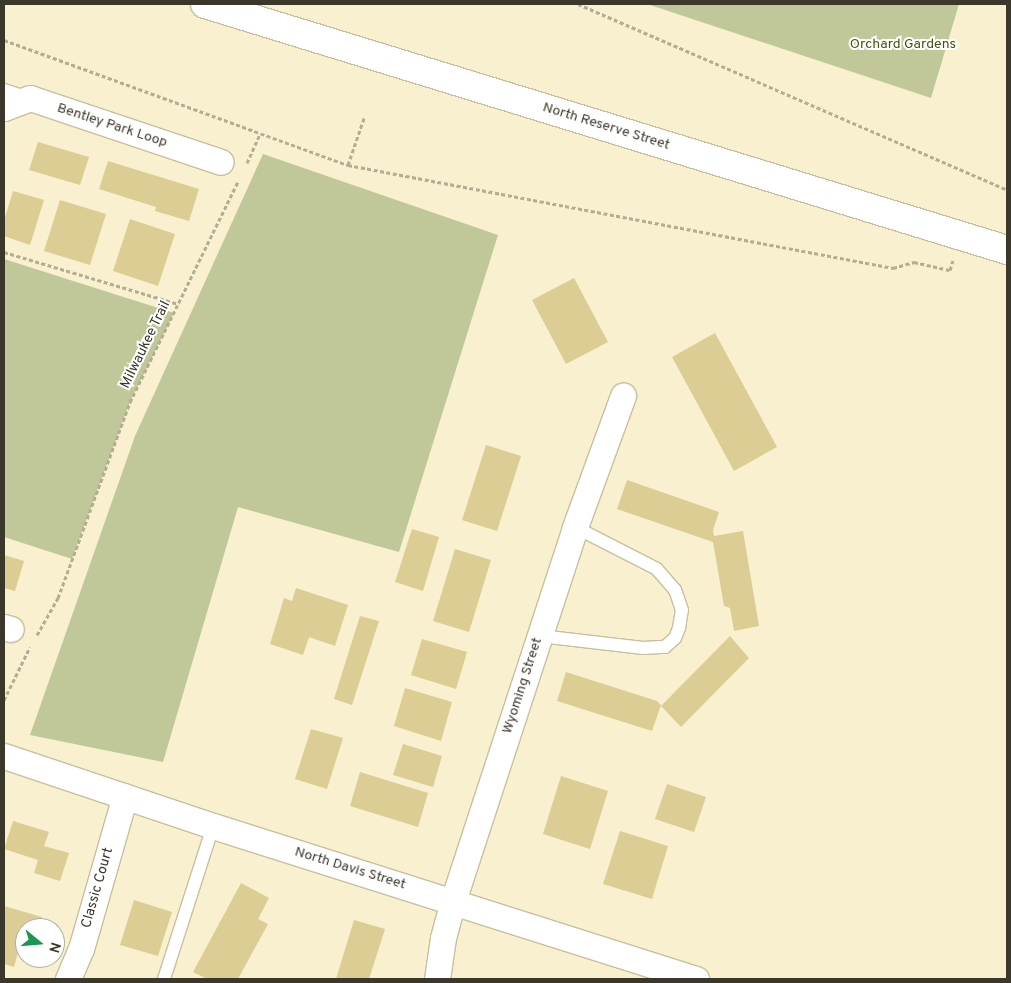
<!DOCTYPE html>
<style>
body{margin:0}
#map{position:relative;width:1011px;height:983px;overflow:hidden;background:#f8f0cf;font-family:Overpass,sans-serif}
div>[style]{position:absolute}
.green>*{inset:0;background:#c0c899}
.building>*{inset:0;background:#dccd95}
.path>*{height:3px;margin-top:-1.5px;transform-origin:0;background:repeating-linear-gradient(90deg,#b3ad93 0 4px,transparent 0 6.5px)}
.roads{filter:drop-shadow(1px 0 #c7bf9f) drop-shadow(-1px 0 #c7bf9f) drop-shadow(0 1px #c7bf9f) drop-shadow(0 -1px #c7bf9f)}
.service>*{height:12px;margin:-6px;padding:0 6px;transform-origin:6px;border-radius:6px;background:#fff}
.minor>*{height:25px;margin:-12.5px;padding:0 12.5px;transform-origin:12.5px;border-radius:12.5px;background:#fff}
.trunk>*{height:28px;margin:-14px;padding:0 14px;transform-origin:14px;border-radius:14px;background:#fff}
span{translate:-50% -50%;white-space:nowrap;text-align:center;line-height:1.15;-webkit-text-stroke:4px #fff;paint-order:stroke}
.park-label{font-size:14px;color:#4a5213}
.street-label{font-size:14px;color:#3b372a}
.frame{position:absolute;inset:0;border:5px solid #3b372a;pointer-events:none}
.north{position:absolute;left:15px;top:918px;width:50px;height:50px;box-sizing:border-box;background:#fff;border:1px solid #b1afaa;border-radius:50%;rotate:107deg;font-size:14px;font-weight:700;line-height:20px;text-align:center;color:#3b372a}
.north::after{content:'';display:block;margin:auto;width:18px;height:22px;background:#1c9552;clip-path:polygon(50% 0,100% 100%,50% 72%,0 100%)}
</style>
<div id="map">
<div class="green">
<i style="clip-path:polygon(647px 4px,959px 4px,931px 98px)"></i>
<i style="clip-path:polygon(263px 154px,498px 235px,399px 552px,238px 507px,163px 762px,30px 735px,135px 436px)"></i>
<i style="clip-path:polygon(4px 259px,174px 313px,130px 402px,72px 559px,4px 537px)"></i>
</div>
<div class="building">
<i style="clip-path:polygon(38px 142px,89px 157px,80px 185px,29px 170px)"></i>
<i style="clip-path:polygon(108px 161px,199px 189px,189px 221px,155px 211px,156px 207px,99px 189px)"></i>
<i style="clip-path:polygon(13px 191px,44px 200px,30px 245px,4px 236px,4px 221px)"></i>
<i style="clip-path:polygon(60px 200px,106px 214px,90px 265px,44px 251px)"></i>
<i style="clip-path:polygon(130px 219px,175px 234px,158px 286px,113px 271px)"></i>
<i style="clip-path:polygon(574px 278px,608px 342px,566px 364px,532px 300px)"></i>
<i style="clip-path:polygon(715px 333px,777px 447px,734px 471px,672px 357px)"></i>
<i style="clip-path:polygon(486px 445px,521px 456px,497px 531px,462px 520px)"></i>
<i style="clip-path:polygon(627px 480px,719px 512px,713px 530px,714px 536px,743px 531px,759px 626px,734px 631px,730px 608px,724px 606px,713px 542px,617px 509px)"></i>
<i style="clip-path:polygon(412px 529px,439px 537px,423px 591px,395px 582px)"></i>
<i style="clip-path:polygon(455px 549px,491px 560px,469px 632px,433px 621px)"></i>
<i style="clip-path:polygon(4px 555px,24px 561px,15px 591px,4px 588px)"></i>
<i style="clip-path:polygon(296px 588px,348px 605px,335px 646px,309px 637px,303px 655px,270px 644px,284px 598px,292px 601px)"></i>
<i style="clip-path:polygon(360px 616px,379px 621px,352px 705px,334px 699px)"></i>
<i style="clip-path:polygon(730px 636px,749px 658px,681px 727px,661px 706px)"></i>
<i style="clip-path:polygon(422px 639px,467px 652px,456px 689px,411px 675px)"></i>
<i style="clip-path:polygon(566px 672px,657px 701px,661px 705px,652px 731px,557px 701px)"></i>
<i style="clip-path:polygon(405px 688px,452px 702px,441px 741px,394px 726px)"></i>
<i style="clip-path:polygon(311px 729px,343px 738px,327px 789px,295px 779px)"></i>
<i style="clip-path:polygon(403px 744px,442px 756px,433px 787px,393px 775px)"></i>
<i style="clip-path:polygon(360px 772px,428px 793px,418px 827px,350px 806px)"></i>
<i style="clip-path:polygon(561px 776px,608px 791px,590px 849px,543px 834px)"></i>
<i style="clip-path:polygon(667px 784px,706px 797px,694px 832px,655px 819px)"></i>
<i style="clip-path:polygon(13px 821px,49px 832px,44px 846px,69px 853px,60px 881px,34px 873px,38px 860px,4px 849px)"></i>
<i style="clip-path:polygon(620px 831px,668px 846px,652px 899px,603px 884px)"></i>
<i style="clip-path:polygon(241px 883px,269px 898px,258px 919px,268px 924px,238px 979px,207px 979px,193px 972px)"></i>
<i style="clip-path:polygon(134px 900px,172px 912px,158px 956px,120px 945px)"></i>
<i style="clip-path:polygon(4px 906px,42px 917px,39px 928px,25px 928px,25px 946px,20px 945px,14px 967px,4px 964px)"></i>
<i style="clip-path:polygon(354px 920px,385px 929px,369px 979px,336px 979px)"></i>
</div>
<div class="path">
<i style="left:578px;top:4px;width:468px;rotate:23.4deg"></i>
<i style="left:4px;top:40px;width:366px;rotate:20deg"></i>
<i style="left:348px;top:165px;width:555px;rotate:10.7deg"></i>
<i style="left:893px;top:268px;width:22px;rotate:-16deg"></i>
<i style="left:914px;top:262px;width:37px;rotate:13deg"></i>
<i style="left:950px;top:270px;width:10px;rotate:-73deg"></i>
<i style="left:247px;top:163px;width:32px;rotate:-66deg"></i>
<i style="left:348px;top:165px;width:50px;rotate:-71.2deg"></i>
<i style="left:4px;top:252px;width:182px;rotate:16.6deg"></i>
<i style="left:37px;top:635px;width:43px;rotate:-60.4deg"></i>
<i style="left:58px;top:598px;width:209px;rotate:-69.8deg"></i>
<i style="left:130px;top:402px;width:245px;rotate:-63.9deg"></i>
<i style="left:4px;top:700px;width:59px;rotate:-63.9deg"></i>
</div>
<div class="roads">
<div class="service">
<i style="left:4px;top:90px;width:22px;rotate:18deg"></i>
<i style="left:540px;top:636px;width:104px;rotate:6.6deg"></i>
<i style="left:643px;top:648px;width:22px;rotate:-3deg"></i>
<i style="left:665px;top:647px;width:13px;rotate:-42deg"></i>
<i style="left:675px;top:638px;width:11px;rotate:-68deg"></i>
<i style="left:679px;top:628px;width:18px;rotate:-81deg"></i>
<i style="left:682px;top:610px;width:21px;rotate:-109deg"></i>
<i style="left:675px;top:590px;width:28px;rotate:-131deg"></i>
<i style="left:657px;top:569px;width:92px;rotate:-152.9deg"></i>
<i style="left:164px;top:979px;width:161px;rotate:-72.2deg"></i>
</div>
<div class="minor">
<i style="left:4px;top:108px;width:28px;rotate:-21deg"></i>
<i style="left:30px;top:98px;width:201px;rotate:18.5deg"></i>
<i style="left:4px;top:627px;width:7px;rotate:16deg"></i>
<i style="left:4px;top:756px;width:220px;rotate:18.5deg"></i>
<i style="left:213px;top:826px;width:507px;rotate:17.58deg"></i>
<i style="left:68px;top:979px;width:33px;rotate:-67deg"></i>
<i style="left:81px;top:949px;width:159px;rotate:-74deg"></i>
<i style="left:437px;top:979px;width:41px;rotate:-81.7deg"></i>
<i style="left:443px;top:938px;width:38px;rotate:-75deg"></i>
<i style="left:453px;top:901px;width:393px;rotate:-71.9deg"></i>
<i style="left:575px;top:527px;width:140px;rotate:-69.9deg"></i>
</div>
<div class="trunk">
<i style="left:205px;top:4px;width:839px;rotate:17.05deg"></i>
</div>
</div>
<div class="park-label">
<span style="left:903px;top:45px">Orchard Gardens</span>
</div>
<div class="street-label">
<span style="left:112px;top:126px;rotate:18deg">Bentley Park Loop</span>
<span style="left:606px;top:127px;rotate:17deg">North Reserve Street</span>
<span style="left:146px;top:345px;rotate:-64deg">Milwaukee Trail</span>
<span style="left:523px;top:686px;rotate:-72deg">Wyoming Street</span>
<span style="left:350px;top:869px;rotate:17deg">North Davis Street</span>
<span style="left:98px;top:888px;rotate:-74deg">Classic Court</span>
</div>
<div class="frame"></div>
<div class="north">N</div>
</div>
